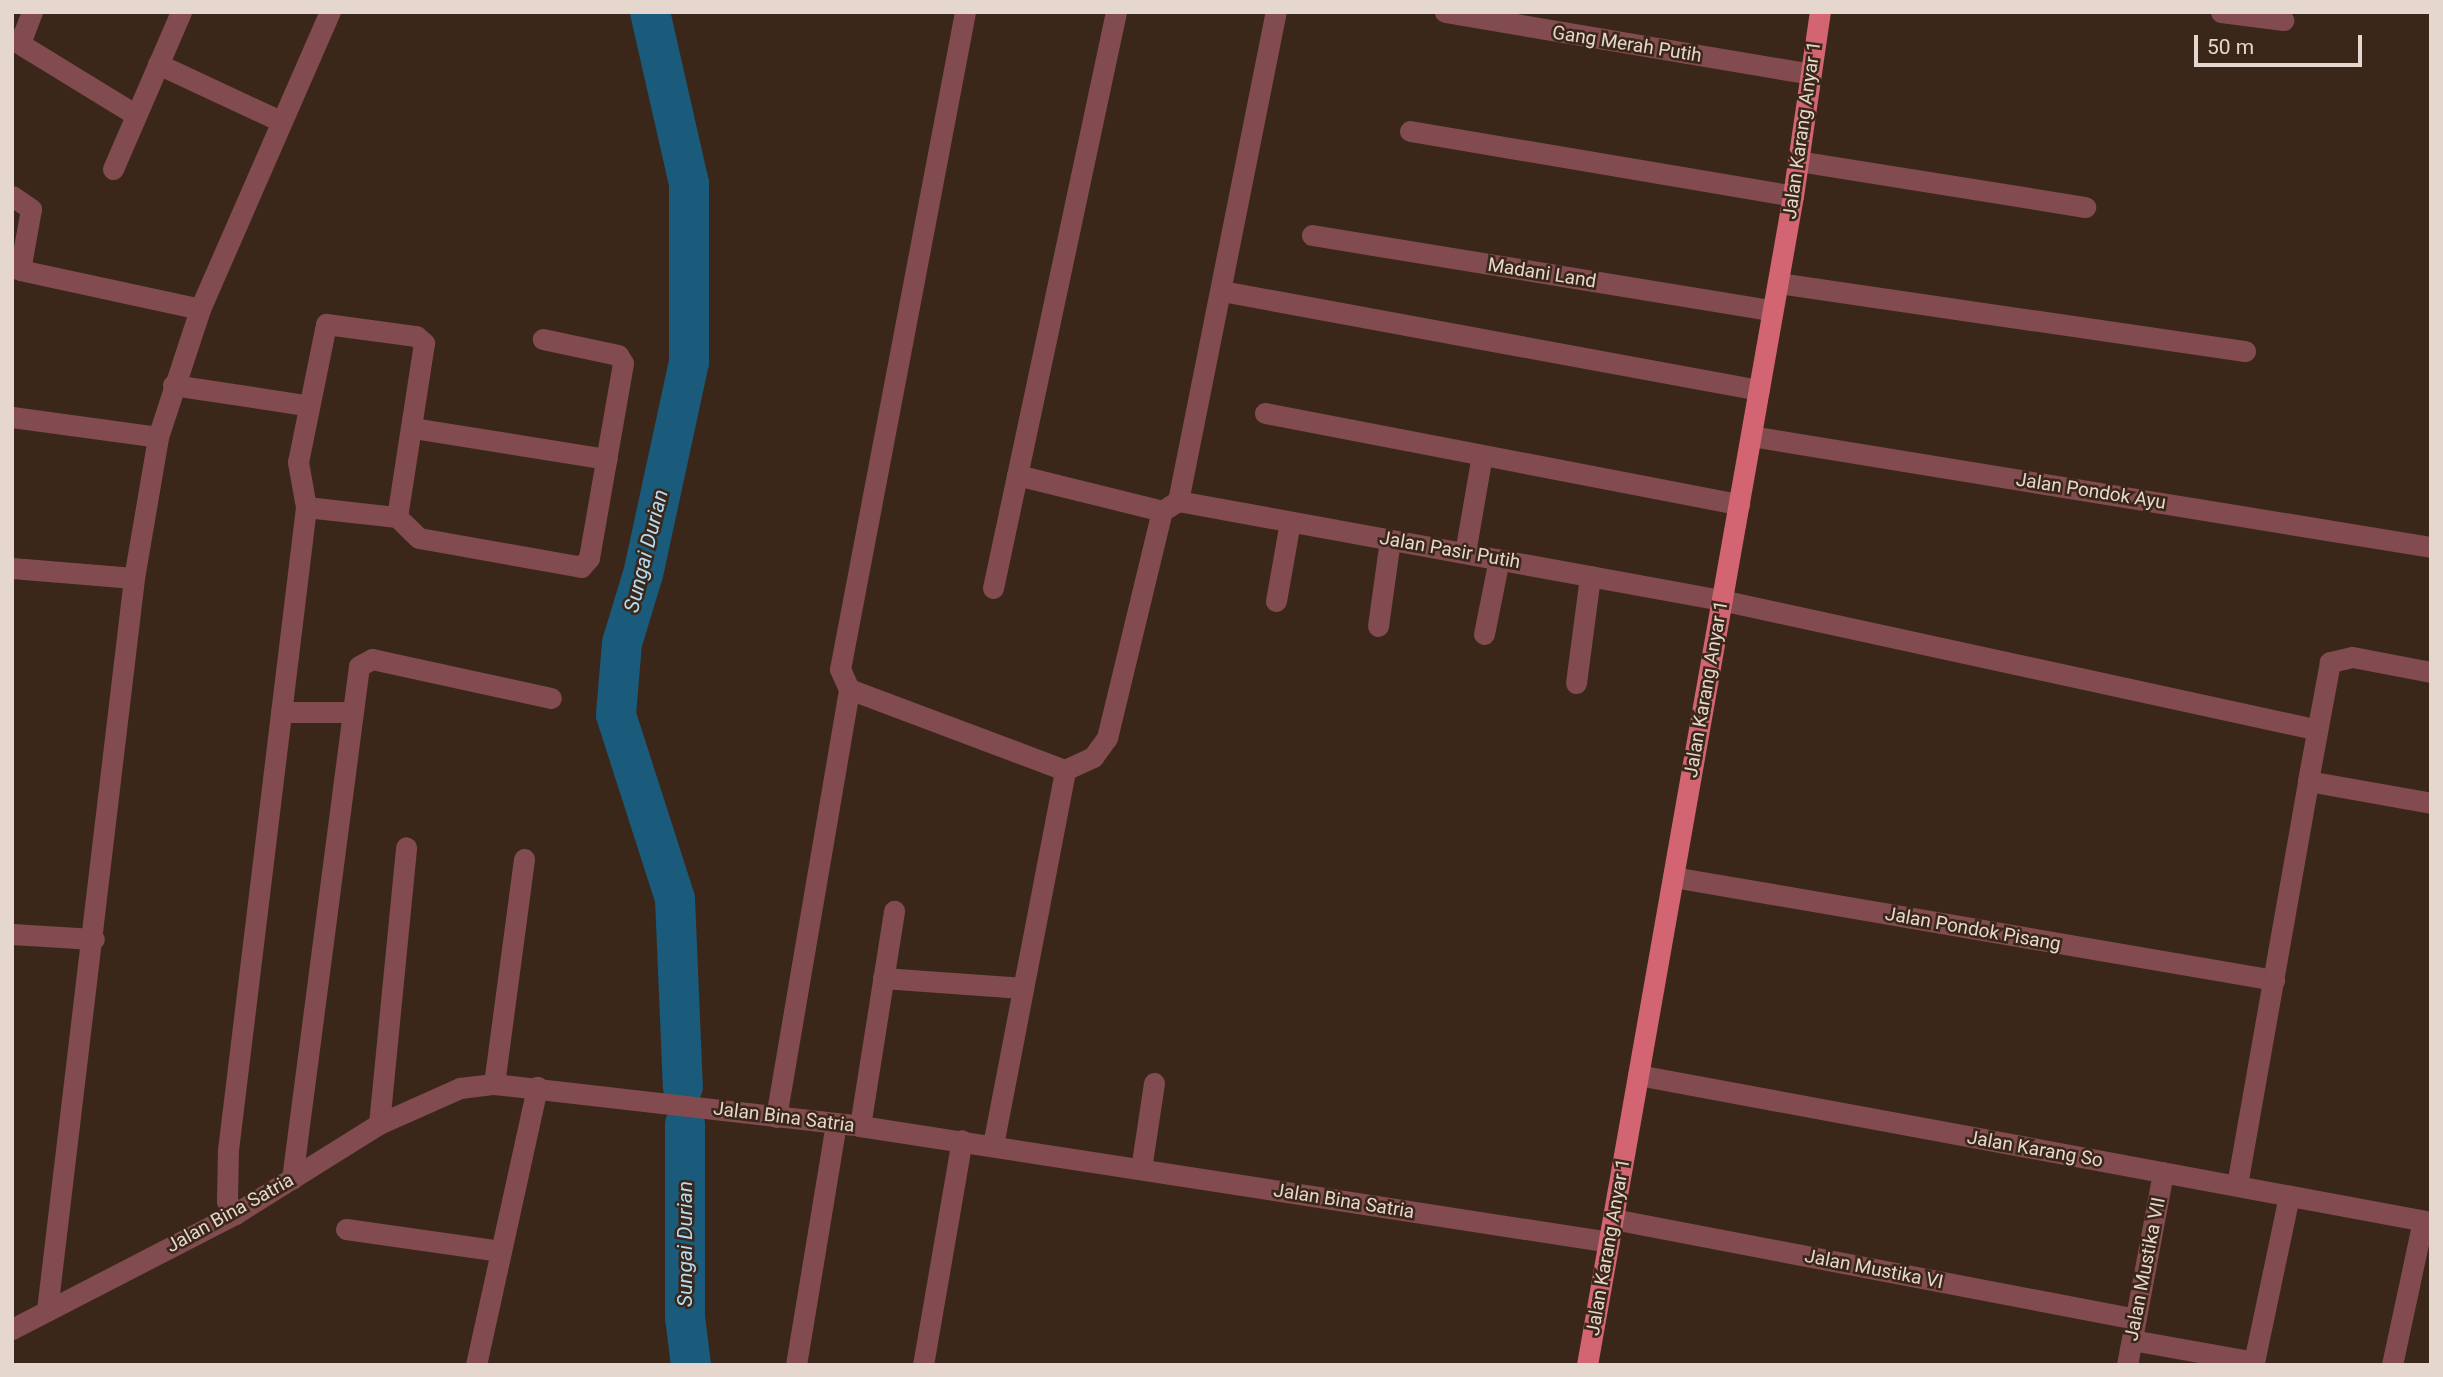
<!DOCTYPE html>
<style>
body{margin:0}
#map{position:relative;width:2443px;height:1377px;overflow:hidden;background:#3b2719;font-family:Roboto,sans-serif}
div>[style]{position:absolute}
.river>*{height:40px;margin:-20px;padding:0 20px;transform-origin:20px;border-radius:20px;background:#1a5a7b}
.minor>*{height:21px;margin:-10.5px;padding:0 10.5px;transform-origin:10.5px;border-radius:10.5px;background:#814b50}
.major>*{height:21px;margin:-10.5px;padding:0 10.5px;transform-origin:10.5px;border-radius:10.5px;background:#d36572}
span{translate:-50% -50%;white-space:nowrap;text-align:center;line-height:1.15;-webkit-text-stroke:5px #3b2719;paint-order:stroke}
.street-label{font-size:19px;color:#e5d7ce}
.water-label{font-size:21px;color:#b5dcf5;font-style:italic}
.frame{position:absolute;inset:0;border:14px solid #e5d7ce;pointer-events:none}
.scale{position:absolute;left:2194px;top:35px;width:168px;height:32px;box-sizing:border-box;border:4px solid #e5d7ce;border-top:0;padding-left:9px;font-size:21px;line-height:24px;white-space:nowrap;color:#e5d7ce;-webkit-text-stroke:5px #3b2719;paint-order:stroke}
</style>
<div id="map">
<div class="river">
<i style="left:650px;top:12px;width:175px;rotate:77.2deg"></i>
<i style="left:689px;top:183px;width:179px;rotate:90deg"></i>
<i style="left:689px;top:362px;width:217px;rotate:102.2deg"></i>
<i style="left:643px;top:574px;width:72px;rotate:106.9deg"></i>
<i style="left:622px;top:643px;width:72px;rotate:94.8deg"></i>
<i style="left:616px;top:715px;width:193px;rotate:72.2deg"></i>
<i style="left:675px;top:899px;width:188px;rotate:87.6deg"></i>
<i style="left:685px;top:1124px;width:193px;rotate:90deg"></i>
<i style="left:685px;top:1317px;width:48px;rotate:82.9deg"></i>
</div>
<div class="minor">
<i style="left:965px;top:12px;width:669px;rotate:100.77deg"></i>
<i style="left:840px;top:669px;width:22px;rotate:66deg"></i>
<i style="left:849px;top:689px;width:231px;rotate:20.6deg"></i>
<i style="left:1065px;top:770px;width:31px;rotate:-25deg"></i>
<i style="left:1093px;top:757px;width:24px;rotate:-54deg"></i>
<i style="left:1107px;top:738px;width:234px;rotate:-76.4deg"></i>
<i style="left:1162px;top:511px;width:19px;rotate:-32deg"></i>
<i style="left:1178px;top:501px;width:499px;rotate:-78.7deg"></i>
<i style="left:1445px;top:12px;width:370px;rotate:9.6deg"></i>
<i style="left:2221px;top:12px;width:63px;rotate:7.4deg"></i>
<i style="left:12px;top:39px;width:145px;rotate:31.5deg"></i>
<i style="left:20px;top:43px;width:33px;rotate:-69deg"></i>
<i style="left:158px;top:64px;width:135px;rotate:25deg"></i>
<i style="left:1410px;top:131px;width:388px;rotate:9.6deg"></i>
<i style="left:1798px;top:161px;width:291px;rotate:9.1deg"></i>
<i style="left:113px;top:169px;width:171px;rotate:-66.6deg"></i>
<i style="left:12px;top:196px;width:23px;rotate:34deg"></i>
<i style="left:31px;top:209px;width:62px;rotate:100.2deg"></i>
<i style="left:20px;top:270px;width:184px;rotate:12.2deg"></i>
<i style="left:1312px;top:235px;width:466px;rotate:9.3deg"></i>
<i style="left:1778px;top:283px;width:472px;rotate:8.3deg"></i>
<i style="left:1222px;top:291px;width:546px;rotate:10.45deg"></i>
<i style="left:173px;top:385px;width:134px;rotate:8.6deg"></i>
<i style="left:1265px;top:413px;width:483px;rotate:10.9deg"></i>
<i style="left:12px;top:417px;width:147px;rotate:7.8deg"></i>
<i style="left:413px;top:428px;width:196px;rotate:9.1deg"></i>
<i style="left:1751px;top:436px;width:689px;rotate:9.27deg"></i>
<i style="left:1017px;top:475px;width:149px;rotate:13.9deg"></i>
<i style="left:1178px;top:501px;width:552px;rotate:10.33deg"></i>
<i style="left:1721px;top:600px;width:607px;rotate:12.27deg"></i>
<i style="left:306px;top:507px;width:92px;rotate:6.3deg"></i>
<i style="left:397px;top:517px;width:30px;rotate:44deg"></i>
<i style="left:419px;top:538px;width:165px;rotate:10.1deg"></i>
<i style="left:581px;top:567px;width:12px;rotate:-48deg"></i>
<i style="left:589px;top:558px;width:198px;rotate:-80.1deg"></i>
<i style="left:623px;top:363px;width:9px;rotate:-122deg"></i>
<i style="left:618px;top:355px;width:77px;rotate:-168deg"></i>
<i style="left:1465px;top:553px;width:99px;rotate:-80.2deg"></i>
<i style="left:12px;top:568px;width:122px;rotate:4.7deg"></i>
<i style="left:993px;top:588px;width:589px;rotate:-77.95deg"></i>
<i style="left:1276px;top:601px;width:80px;rotate:-80deg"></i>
<i style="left:1378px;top:626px;width:87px;rotate:-82.1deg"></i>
<i style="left:1484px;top:634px;width:76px;rotate:-78.7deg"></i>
<i style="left:2431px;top:672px;width:80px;rotate:-169.2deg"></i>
<i style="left:2352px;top:657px;width:23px;rotate:167deg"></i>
<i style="left:2330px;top:662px;width:121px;rotate:100.5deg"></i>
<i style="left:2308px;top:781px;width:125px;rotate:10.1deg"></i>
<i style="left:1576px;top:683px;width:108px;rotate:-82.5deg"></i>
<i style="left:281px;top:712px;width:68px"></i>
<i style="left:1673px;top:877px;width:610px;rotate:9.72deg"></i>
<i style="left:12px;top:934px;width:82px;rotate:3.5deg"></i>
<i style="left:883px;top:978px;width:138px;rotate:4.1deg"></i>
<i style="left:1638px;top:1075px;width:807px;rotate:10.5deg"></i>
<i style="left:494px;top:1084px;width:227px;rotate:-82.4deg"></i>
<i style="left:776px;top:1117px;width:434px;rotate:-80.3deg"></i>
<i style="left:379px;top:1124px;width:278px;rotate:-84.4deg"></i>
<i style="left:860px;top:1126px;width:218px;rotate:-81deg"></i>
<i style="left:993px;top:1145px;width:382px;rotate:-79.1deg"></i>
<i style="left:1141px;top:1169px;width:87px;rotate:-81.4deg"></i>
<i style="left:292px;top:1179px;width:517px;rotate:-82.56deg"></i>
<i style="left:359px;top:666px;width:15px;rotate:-28deg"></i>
<i style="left:372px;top:659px;width:183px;rotate:12.3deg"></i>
<i style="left:2237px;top:1185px;width:410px;rotate:-80deg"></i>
<i style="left:235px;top:1214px;width:15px;rotate:-122deg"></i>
<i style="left:227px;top:1201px;width:51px;rotate:-88.9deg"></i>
<i style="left:228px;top:1150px;width:648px;rotate:-83.08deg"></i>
<i style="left:306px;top:507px;width:46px;rotate:-100.1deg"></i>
<i style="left:298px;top:462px;width:141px;rotate:-78.5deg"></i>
<i style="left:326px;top:324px;width:91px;rotate:7.6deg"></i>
<i style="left:416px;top:336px;width:11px;rotate:41deg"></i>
<i style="left:424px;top:343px;width:176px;rotate:98.8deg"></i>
<i style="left:1613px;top:1219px;width:532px;rotate:10.82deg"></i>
<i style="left:346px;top:1229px;width:156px;rotate:8.1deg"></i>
<i style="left:47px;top:1310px;width:737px;rotate:-83.22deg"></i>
<i style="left:134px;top:578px;width:143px;rotate:-80.3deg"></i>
<i style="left:158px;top:437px;width:135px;rotate:-71.8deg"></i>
<i style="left:200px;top:309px;width:324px;rotate:-66.4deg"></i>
<i style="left:12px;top:1329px;width:251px;rotate:-27.3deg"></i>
<i style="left:235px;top:1214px;width:170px;rotate:-32deg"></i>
<i style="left:379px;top:1124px;width:89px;rotate:-24deg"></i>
<i style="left:460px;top:1088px;width:34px;rotate:-7deg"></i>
<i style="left:494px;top:1084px;width:368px;rotate:6.5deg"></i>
<i style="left:860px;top:1126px;width:758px;rotate:8.8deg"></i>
<i style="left:2132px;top:1340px;width:124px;rotate:10.2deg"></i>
<i style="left:2254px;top:1362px;width:170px;rotate:-78.1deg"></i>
<i style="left:476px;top:1365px;width:285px;rotate:-77.6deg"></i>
<i style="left:796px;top:1365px;width:245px;rotate:-80.6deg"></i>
<i style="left:923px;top:1365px;width:228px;rotate:-80.2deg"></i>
<i style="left:2127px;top:1365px;width:196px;rotate:-79.4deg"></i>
<i style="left:2392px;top:1365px;width:147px;rotate:-77.9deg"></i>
</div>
<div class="major">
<i style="left:1587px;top:1365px;width:1187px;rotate:-80.01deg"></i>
<i style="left:1793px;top:196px;width:186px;rotate:-81.7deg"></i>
</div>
<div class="street-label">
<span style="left:1627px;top:44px;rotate:9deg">Gang Merah Putih</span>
<span style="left:1802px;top:130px;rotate:-82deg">Jalan Karang Anyar 1</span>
<span style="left:1542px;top:273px;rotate:9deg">Madani Land</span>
<span style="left:2091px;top:491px;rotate:9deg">Jalan Pondok Ayu</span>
<span style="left:1450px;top:550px;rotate:10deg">Jalan Pasir Putih</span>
<span style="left:1706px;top:689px;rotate:-80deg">Jalan Karang Anyar 1</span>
<span style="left:1973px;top:929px;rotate:10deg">Jalan Pondok Pisang</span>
<span style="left:784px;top:1117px;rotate:7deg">Jalan Bina Satria</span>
<span style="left:2035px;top:1149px;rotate:10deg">Jalan Karang So</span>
<span style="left:1344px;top:1201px;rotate:9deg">Jalan Bina Satria</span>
<span style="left:230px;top:1213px;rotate:-29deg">Jalan Bina Satria</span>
<span style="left:1608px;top:1247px;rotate:-80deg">Jalan Karang Anyar 1</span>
<span style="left:1874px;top:1269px;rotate:11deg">Jalan Mustika VI</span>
<span style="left:2145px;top:1269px;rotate:-79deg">Jalan Mustika VII</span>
</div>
<div class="water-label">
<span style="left:646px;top:551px;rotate:-76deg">Sungai Durian</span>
<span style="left:685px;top:1244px;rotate:-90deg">Sungai Durian</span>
</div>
<div class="frame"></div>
<div class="scale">50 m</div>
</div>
